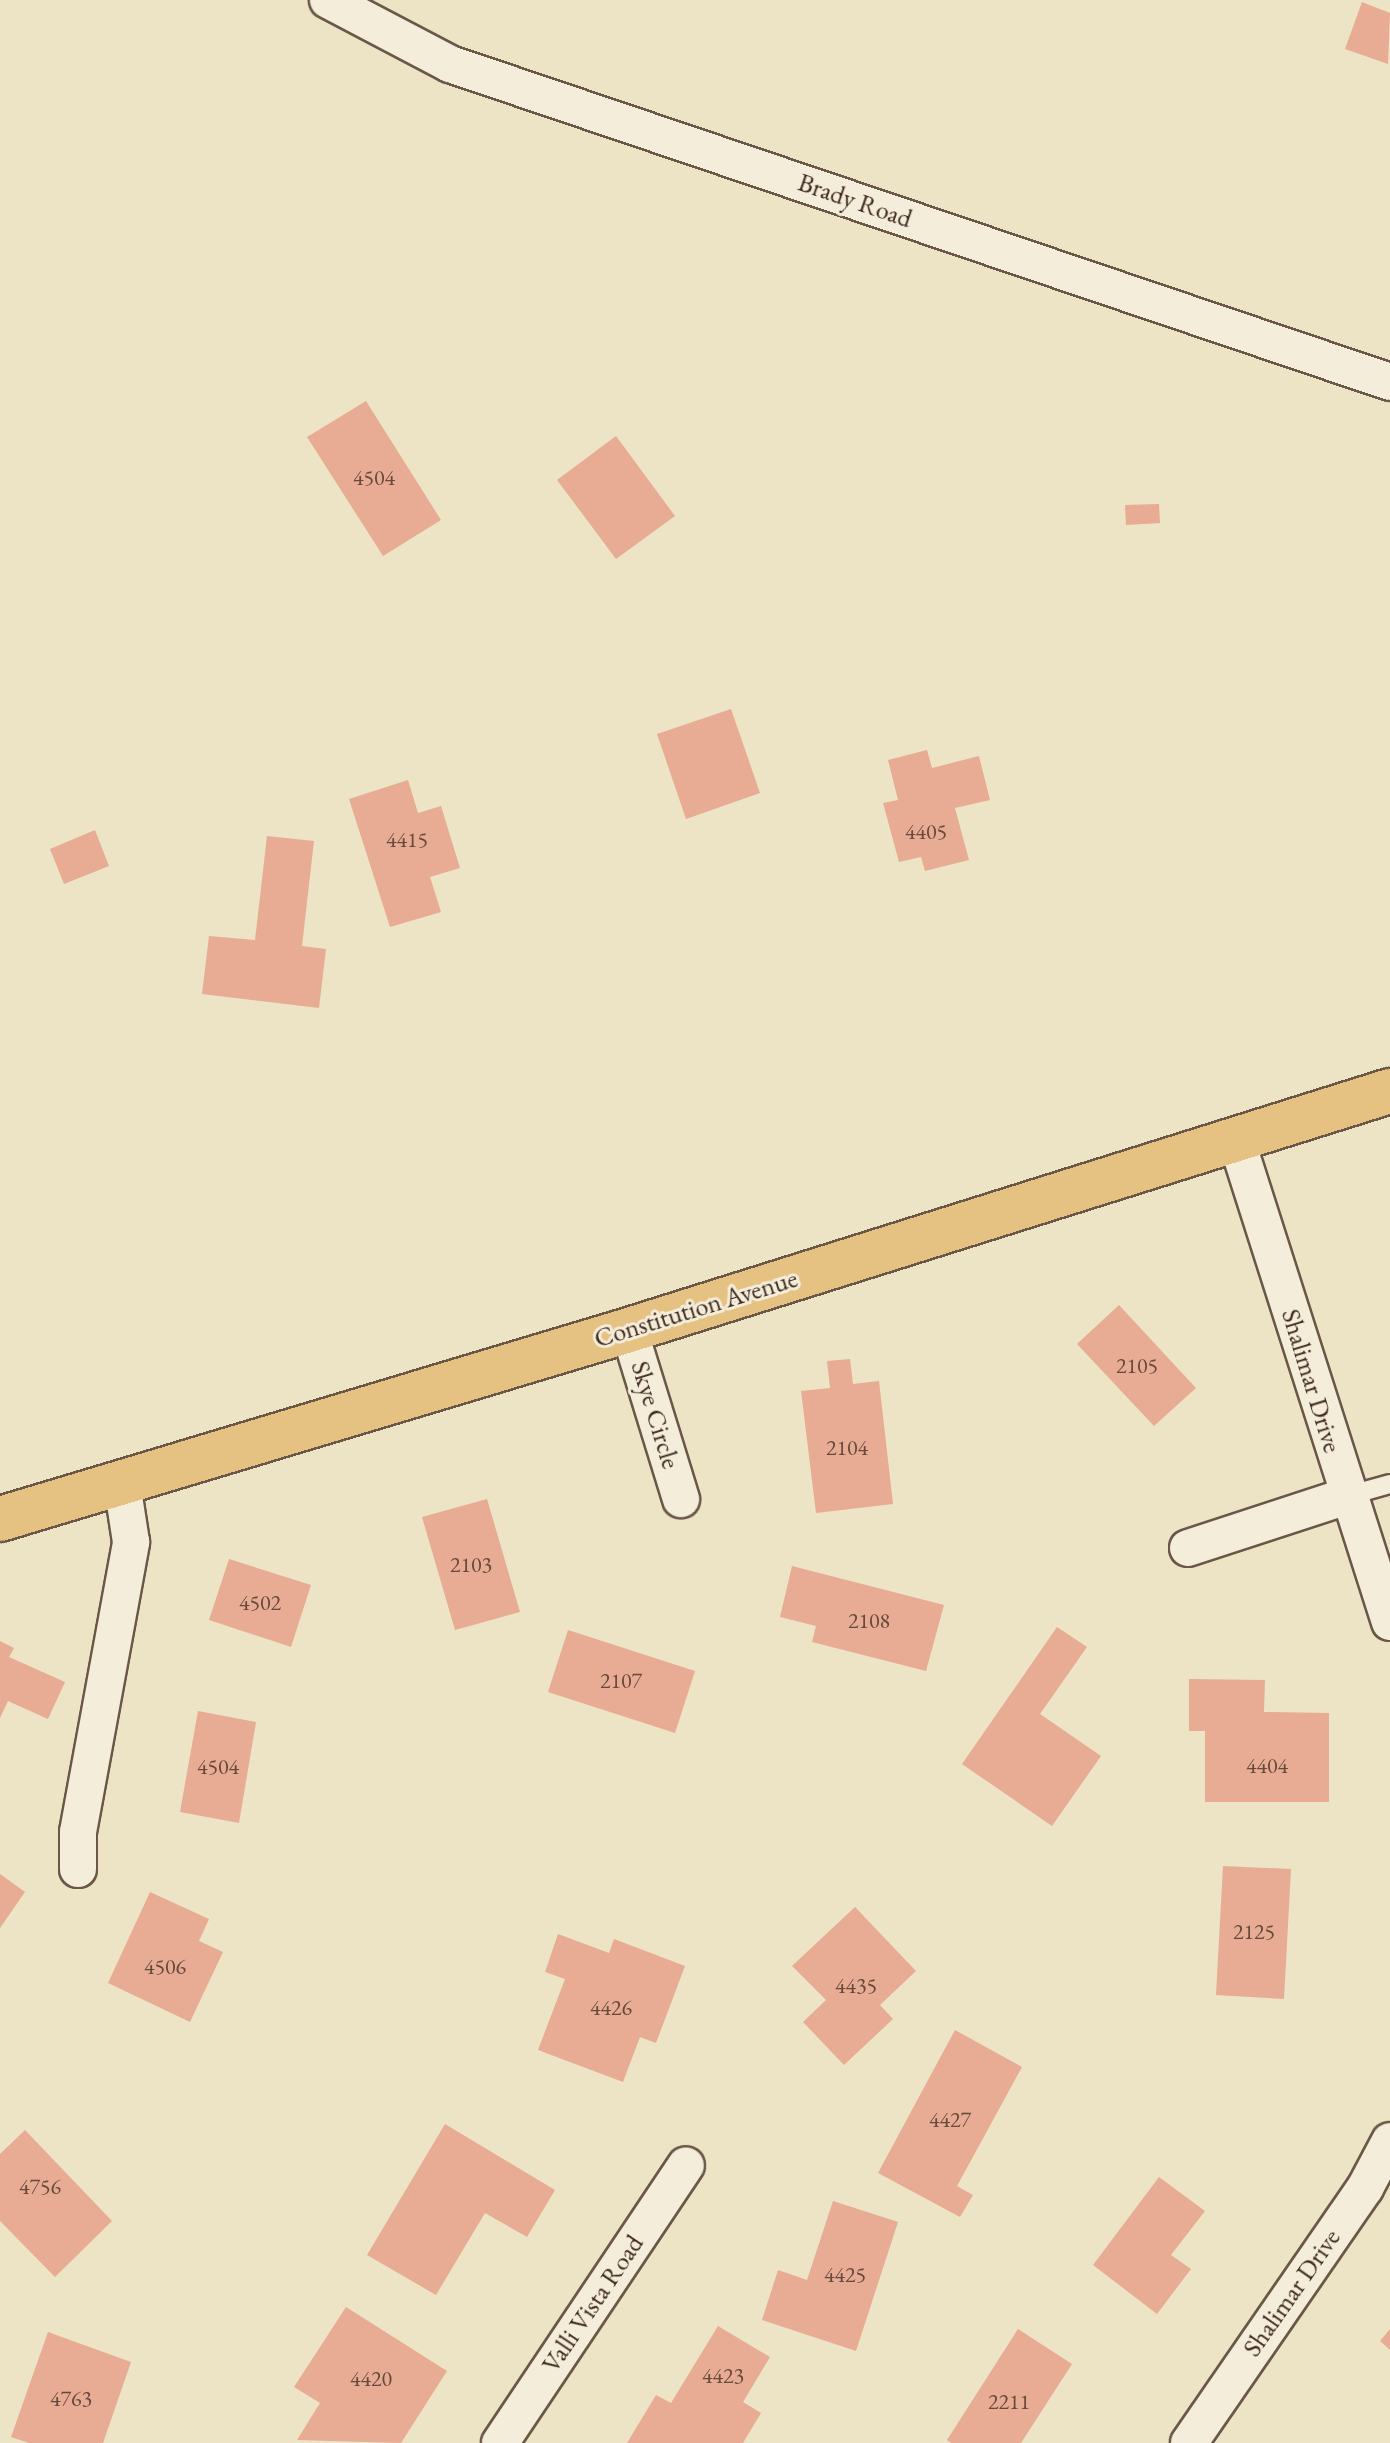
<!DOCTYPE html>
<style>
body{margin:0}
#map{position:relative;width:1390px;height:2443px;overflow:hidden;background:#ece4c5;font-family:"EB Garamond",serif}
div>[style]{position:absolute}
.building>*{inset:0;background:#e7ac93}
.roads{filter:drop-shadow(2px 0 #6a5748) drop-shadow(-2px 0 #6a5748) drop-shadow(0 2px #6a5748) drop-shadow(0 -2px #6a5748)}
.service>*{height:18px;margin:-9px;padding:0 9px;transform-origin:9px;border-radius:9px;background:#f3edd9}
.minor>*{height:36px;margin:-18px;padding:0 18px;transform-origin:18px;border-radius:18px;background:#f3edd9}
.primary>*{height:44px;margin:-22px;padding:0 22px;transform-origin:22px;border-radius:22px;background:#e6c282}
span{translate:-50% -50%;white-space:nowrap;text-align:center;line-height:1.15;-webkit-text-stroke:6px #f3edd9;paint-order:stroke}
.number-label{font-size:22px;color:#68493b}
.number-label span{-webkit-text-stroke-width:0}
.street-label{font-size:26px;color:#3e281e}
</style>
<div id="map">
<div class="building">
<i style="clip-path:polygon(1362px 2px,1390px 13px,1388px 64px,1345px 49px)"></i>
<i style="clip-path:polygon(366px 401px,441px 520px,383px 556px,307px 437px)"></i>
<i style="clip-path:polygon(616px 436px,675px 516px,616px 559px,557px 480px)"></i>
<i style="clip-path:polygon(1159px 504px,1160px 523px,1126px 525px,1125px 505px)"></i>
<i style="clip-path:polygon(731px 709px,760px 793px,686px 819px,657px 734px)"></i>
<i style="clip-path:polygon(927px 750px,932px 768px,979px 756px,990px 800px,955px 808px,969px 860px,925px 871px,921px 857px,899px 862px,883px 803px,898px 800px,888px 760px)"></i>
<i style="clip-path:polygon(408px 780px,418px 813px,441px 806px,460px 868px,430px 877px,441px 912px,390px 927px,349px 799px)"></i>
<i style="clip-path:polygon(95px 830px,109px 866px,64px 884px,50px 849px)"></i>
<i style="clip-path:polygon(267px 836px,314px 841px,302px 946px,326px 949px,319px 1008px,202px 994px,209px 936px,255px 940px)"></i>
<i style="clip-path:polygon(1119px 1305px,1196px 1388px,1154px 1426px,1077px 1344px)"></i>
<i style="clip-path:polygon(850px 1359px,853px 1384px,879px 1381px,893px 1504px,816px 1513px,801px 1391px,830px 1388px,827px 1361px)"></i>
<i style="clip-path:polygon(487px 1499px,520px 1612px,455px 1630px,422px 1517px)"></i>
<i style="clip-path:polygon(229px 1559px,311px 1585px,291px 1647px,209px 1620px)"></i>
<i style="clip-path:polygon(792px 1566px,944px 1605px,926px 1671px,812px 1642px,816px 1626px,780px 1617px)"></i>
<i style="clip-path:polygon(1057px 1627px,1087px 1647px,1040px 1714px,1101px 1756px,1052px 1826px,962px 1764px)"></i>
<i style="clip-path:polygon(568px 1630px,695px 1671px,675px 1733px,548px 1692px)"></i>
<i style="clip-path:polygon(0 1641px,14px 1648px,9px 1657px,65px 1682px,48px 1719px,8px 1701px,0 1718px)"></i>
<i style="clip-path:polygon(1189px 1679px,1265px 1680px,1264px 1712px,1329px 1713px,1329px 1802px,1205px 1802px,1205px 1731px,1189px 1731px)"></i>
<i style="clip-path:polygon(198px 1711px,256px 1722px,239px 1823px,180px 1812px)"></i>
<i style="clip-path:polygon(1223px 1866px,1291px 1869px,1284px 1999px,1216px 1995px)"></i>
<i style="clip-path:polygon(0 1874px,25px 1892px,0 1928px)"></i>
<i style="clip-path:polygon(150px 1892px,209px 1919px,199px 1941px,223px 1952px,190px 2022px,108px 1983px)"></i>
<i style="clip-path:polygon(855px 1907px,916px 1971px,880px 2005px,893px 2019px,844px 2065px,803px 2022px,826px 2000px,792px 1966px)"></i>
<i style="clip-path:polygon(558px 1934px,609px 1953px,614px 1939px,685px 1966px,656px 2043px,640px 2037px,623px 2082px,538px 2050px,565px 1979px,545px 1972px)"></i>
<i style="clip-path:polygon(955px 2030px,1022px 2067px,957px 2186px,973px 2195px,960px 2217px,878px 2173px)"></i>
<i style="clip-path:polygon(445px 2124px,555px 2190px,527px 2237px,485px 2213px,436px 2295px,367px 2255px)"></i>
<i style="clip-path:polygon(25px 2130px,112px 2221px,55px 2277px,0 2221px,0 2154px)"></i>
<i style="clip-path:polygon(1159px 2177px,1205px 2211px,1171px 2255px,1191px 2269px,1157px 2314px,1093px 2265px)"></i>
<i style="clip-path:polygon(833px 2201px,898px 2222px,856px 2351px,762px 2320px,778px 2270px,807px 2280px)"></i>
<i style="clip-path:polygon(346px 2307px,447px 2371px,401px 2443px,297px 2440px,320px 2403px,294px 2387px)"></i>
<i style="clip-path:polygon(718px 2326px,770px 2357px,743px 2402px,761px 2413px,743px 2443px,627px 2443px,656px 2395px,671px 2403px)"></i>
<i style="clip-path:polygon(1018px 2329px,1072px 2364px,1021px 2443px,951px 2443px,947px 2440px)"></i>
<i style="clip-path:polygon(1390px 2329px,1390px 2350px,1380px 2341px)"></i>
<i style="clip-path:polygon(48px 2332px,131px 2362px,103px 2443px,29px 2443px,11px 2437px)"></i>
</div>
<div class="roads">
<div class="service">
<i style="left:1347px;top:1496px;width:45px;rotate:-15.6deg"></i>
</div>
<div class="minor">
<i style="left:328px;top:0;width:138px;rotate:27.7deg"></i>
<i style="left:450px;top:64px;width:992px;rotate:18.69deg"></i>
<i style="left:1236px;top:1139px;width:507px;rotate:72.32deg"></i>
<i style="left:629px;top:1330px;width:177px;rotate:72.9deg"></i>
<i style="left:1188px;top:1548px;width:167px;rotate:-18.1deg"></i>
<i style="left:78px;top:1869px;width:37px;rotate:-90deg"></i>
<i style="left:78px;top:1832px;width:295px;rotate:-79.6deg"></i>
<i style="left:131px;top:1542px;width:60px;rotate:-98.7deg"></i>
<i style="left:500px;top:2443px;width:334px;rotate:-56.2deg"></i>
<i style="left:1189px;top:2443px;width:310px;rotate:-55.4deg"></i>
<i style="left:1365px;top:2188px;width:53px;rotate:-62deg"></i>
</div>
<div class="primary">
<i style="left:0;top:1519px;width:657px;rotate:-16.72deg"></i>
<i style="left:629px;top:1330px;width:798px;rotate:-17.44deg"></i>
</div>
</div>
<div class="number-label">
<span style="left:374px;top:478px">4504</span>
<span style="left:926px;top:832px">4405</span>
<span style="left:407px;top:840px">4415</span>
<span style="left:1137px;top:1366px">2105</span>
<span style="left:847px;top:1448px">2104</span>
<span style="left:471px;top:1565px">2103</span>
<span style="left:260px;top:1603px">4502</span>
<span style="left:869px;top:1621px">2108</span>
<span style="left:621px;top:1681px">2107</span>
<span style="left:1267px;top:1766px">4404</span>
<span style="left:218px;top:1767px">4504</span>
<span style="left:1254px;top:1932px">2125</span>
<span style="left:165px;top:1967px">4506</span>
<span style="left:856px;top:1986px">4435</span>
<span style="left:611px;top:2008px">4426</span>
<span style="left:950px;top:2120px">4427</span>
<span style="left:40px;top:2187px">4756</span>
<span style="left:845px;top:2275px">4425</span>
<span style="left:723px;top:2376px">4423</span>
<span style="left:371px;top:2379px">4420</span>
<span style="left:71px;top:2399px">4763</span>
<span style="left:1009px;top:2402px">2211</span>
</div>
<div class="street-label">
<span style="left:855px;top:201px;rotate:19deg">Brady Road</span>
<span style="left:696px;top:1309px;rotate:-17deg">Constitution Avenue</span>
<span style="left:1311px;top:1381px;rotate:73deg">Shalimar Drive</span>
<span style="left:655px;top:1415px;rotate:73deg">Skye Circle</span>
<span style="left:1292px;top:2293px;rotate:-55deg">Shalimar Drive</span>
<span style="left:593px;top:2304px;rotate:-56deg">Valli Vista Road</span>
</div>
</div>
